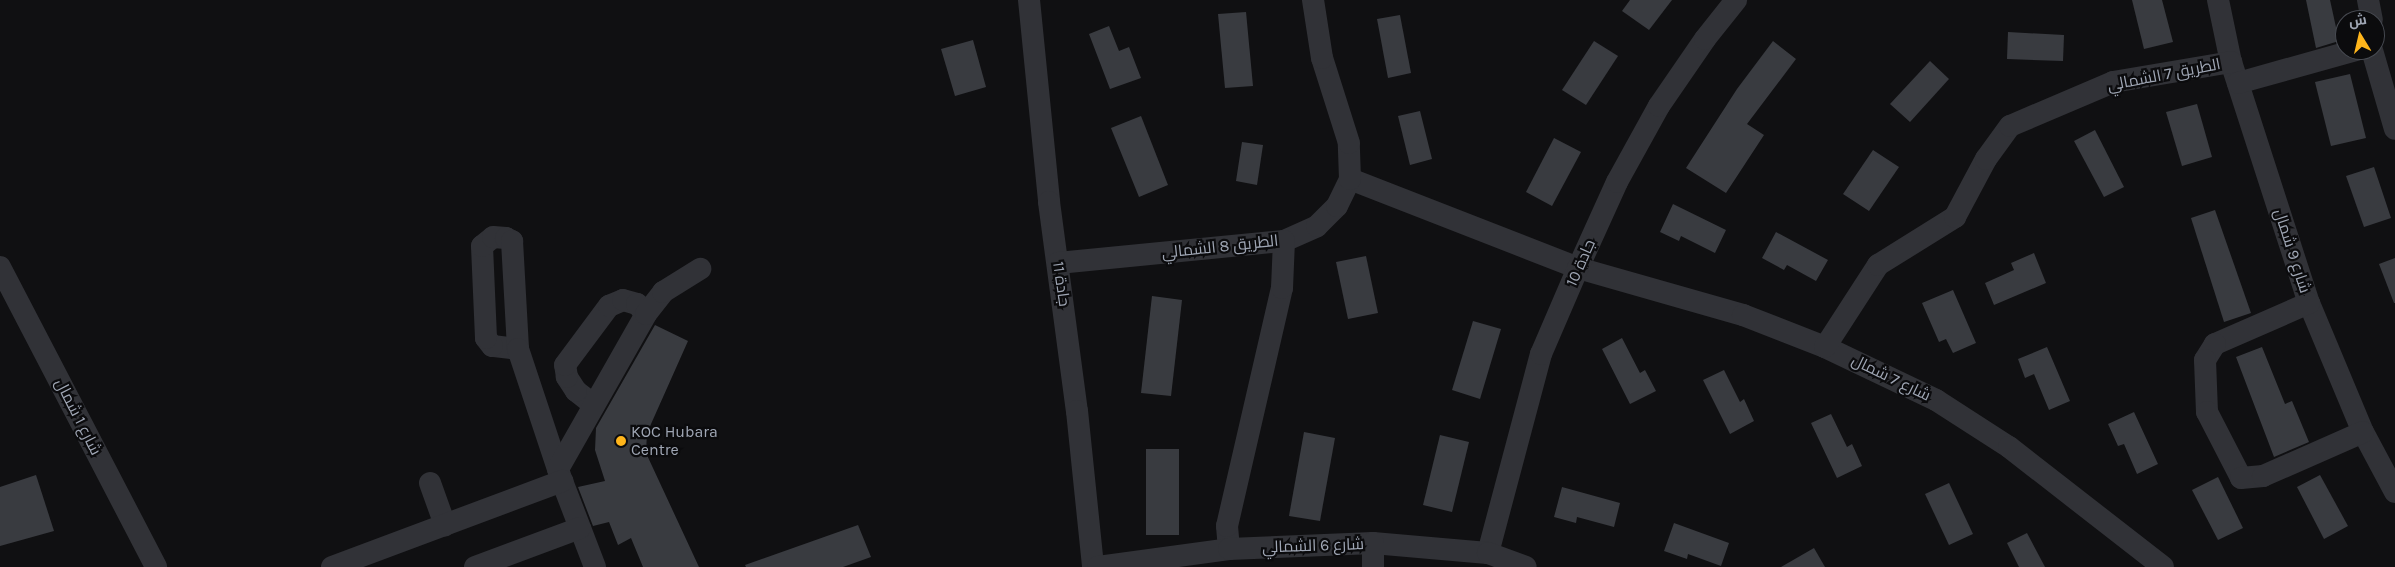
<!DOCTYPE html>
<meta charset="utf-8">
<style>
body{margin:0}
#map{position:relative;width:2395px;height:567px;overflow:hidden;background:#101012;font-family:Karla,Cairo,sans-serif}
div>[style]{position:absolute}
.building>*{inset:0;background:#393b40}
.minor>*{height:22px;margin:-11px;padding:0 11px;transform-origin:11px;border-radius:11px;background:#313237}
.dots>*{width:14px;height:14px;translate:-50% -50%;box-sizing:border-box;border:2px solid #0b0b0d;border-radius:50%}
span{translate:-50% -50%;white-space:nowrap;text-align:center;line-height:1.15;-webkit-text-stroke:4.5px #0b0b0d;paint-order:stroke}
.street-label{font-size:16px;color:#9fa6b4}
.poi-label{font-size:16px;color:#9fa6b4}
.left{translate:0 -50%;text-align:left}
.north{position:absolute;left:2335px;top:10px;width:50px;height:50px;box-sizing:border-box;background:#0b0b0d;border:1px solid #464950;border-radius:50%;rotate:351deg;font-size:14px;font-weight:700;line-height:20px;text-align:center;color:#9fa6b4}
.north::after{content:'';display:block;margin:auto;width:18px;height:22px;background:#ffb51b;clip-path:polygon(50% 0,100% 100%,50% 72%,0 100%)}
</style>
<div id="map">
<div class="building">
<i style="clip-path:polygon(1630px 0,1672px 0,1649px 30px,1622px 11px)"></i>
<i style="clip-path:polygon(2132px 0,2162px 0,2173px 42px,2144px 49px)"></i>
<i style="clip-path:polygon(2306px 0,2330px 0,2339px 41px,2316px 48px)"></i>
<i style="clip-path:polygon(1246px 12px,1253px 86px,1225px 88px,1218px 14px)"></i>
<i style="clip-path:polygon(1400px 15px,1411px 73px,1388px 78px,1377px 19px)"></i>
<i style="clip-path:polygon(1109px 26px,1119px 51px,1129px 47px,1141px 78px,1110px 89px,1089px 34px)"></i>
<i style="clip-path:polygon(2008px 32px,2064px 35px,2063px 61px,2007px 59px)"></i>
<i style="clip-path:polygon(973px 40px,986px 87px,955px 96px,941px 49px)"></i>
<i style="clip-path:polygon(1594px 41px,1618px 56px,1586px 105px,1562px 90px)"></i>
<i style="clip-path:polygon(1773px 41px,1796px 59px,1747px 124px,1764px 135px,1726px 193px,1686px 168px,1737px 89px)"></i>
<i style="clip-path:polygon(1930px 61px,1949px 79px,1910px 122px,1890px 104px)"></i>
<i style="clip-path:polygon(2350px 74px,2366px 138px,2331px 146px,2315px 82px)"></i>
<i style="clip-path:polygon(2197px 104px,2212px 157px,2182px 166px,2166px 112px)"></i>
<i style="clip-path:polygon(1420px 111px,1432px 159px,1410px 165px,1398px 116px)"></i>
<i style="clip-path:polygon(1141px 116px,1168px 185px,1139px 197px,1111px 128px)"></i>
<i style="clip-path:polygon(2095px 130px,2124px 187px,2104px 197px,2074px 141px)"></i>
<i style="clip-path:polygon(1554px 138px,1581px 152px,1552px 206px,1526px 192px)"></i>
<i style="clip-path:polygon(1242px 142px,1263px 145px,1257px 185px,1236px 181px)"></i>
<i style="clip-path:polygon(1873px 150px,1899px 167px,1869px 211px,1843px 194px)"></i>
<i style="clip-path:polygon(2374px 167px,2391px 218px,2364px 227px,2346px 176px)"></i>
<i style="clip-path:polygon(1673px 204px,1726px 230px,1715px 253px,1681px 236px,1679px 241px,1660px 232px)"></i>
<i style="clip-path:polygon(2215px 210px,2251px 313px,2224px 322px,2191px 218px)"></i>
<i style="clip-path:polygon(1776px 232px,1828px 260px,1816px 281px,1787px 265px,1784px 270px,1762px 258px)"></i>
<i style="clip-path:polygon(2034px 253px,2046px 283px,1994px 305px,1985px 283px,2014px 270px,2011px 263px)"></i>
<i style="clip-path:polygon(1366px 256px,1378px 313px,1348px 319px,1336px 262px)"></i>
<i style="clip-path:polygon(2395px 258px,2395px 303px,2394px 303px,2379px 264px)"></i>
<i style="clip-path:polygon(1953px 290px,1976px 343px,1953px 353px,1946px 339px,1939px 342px,1922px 303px)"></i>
<i style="clip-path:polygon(1152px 296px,1182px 300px,1171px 396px,1141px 393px)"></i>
<i style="clip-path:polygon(1473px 321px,1501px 329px,1480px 399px,1452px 390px)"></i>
<i style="clip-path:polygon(655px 325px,688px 341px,647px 433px,646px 453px,699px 567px,643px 567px,631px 538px,618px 545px,609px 522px,593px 526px,578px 487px,605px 481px,595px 450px,596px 428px)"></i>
<i style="clip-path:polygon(1622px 338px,1640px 373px,1645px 370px,1656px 391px,1630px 404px,1602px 349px)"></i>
<i style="clip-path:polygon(2047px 347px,2070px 401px,2049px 410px,2034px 374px,2025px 378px,2018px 359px)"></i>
<i style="clip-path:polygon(2262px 347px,2285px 404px,2292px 401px,2309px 442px,2274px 457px,2236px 357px)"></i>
<i style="clip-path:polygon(1724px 370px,1740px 402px,1744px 399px,1754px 421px,1730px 434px,1703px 380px)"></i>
<i style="clip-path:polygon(2134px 412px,2158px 464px,2137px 474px,2124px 444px,2118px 446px,2108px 424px)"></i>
<i style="clip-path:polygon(1831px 414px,1847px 447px,1852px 444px,1862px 466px,1837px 478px,1811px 423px)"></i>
<i style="clip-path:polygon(1304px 432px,1335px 438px,1320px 521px,1289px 516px)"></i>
<i style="clip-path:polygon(1440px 435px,1469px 442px,1452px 512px,1423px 505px)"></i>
<i style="clip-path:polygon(1146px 449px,1179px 449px,1179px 535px,1146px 535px)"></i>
<i style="clip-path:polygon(36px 475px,54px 531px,0 546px,0 487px)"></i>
<i style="clip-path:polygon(2320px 475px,2348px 526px,2324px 539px,2297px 487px)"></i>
<i style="clip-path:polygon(2218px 477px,2243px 528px,2218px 540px,2192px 490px)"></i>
<i style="clip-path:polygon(1949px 483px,1973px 534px,1949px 545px,1925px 494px)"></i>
<i style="clip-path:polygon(1562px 487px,1620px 503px,1614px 527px,1577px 517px,1576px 523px,1554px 517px)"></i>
<i style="clip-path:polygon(1674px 523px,1729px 543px,1721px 566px,1688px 554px,1687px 559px,1664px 551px)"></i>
<i style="clip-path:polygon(858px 525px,871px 557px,843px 567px,746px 567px,745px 565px)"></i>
<i style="clip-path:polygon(2027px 533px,2045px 567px,2019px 567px,2007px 543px)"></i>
<i style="clip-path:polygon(1814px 548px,1825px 567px,1781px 567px)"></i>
</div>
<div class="minor">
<i style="left:1029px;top:0;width:203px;rotate:84.3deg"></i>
<i style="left:1049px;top:202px;width:211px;rotate:82.4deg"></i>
<i style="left:1077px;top:411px;width:157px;rotate:84.1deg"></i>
<i style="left:2218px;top:0;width:63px;rotate:78.2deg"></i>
<i style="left:2231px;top:62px;width:253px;rotate:72.1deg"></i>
<i style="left:2309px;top:303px;width:140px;rotate:67.3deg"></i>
<i style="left:2363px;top:432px;width:68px;rotate:61.9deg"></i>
<i style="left:2368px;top:0;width:20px;rotate:79deg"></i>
<i style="left:2372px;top:50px;width:82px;rotate:73.8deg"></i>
<i style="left:2238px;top:83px;width:123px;rotate:-15.6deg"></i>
<i style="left:1350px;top:179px;width:245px;rotate:21.3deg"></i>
<i style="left:1578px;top:268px;width:172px;rotate:15.9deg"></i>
<i style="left:1743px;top:315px;width:88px;rotate:21.3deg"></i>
<i style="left:1825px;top:347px;width:123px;rotate:25.5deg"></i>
<i style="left:1936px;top:400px;width:87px;rotate:32.8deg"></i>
<i style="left:2009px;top:447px;width:195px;rotate:37.9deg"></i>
<i style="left:1058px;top:263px;width:227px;rotate:-5.6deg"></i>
<i style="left:1284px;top:241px;width:36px;rotate:-24deg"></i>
<i style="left:1317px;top:226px;width:28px;rotate:-45deg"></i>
<i style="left:1337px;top:206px;width:30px;rotate:-64deg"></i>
<i style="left:1350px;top:179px;width:36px;rotate:-92deg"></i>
<i style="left:1349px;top:143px;width:89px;rotate:-107.6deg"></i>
<i style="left:1322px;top:58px;width:59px;rotate:-98.8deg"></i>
<i style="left:0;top:267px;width:338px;rotate:62.5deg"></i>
<i style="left:2309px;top:303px;width:103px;rotate:156.4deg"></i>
<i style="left:2215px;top:344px;width:19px;rotate:122deg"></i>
<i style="left:2205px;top:360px;width:52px;rotate:87.8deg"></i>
<i style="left:2207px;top:412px;width:74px;rotate:62.7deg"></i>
<i style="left:2241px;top:478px;width:22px;rotate:-5deg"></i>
<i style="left:2263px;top:476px;width:109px;rotate:-23.7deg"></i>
<i style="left:1825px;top:347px;width:98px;rotate:-57.1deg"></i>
<i style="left:1878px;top:265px;width:91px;rotate:-31.9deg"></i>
<i style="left:1955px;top:217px;width:66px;rotate:-61.9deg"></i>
<i style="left:1986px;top:159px;width:41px;rotate:-54deg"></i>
<i style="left:2010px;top:126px;width:112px;rotate:-23.1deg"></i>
<i style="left:2113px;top:82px;width:120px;rotate:-9.6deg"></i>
<i style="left:518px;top:349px;width:26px;rotate:-173deg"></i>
<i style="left:492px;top:346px;width:10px;rotate:-127deg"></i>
<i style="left:486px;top:338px;width:92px;rotate:-92.5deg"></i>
<i style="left:482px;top:246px;width:14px;rotate:-39deg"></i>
<i style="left:493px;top:237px;width:13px;rotate:4deg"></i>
<i style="left:506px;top:238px;width:7px;rotate:27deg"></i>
<i style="left:512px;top:241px;width:108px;rotate:86.8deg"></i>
<i style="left:518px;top:349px;width:139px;rotate:71.6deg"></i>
<i style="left:562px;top:481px;width:92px;rotate:69deg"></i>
<i style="left:594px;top:405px;width:23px;rotate:-142deg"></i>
<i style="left:576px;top:391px;width:17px;rotate:-123deg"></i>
<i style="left:567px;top:377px;width:12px;rotate:-99deg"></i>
<i style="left:565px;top:365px;width:74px;rotate:-53.3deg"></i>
<i style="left:609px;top:306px;width:15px;rotate:-23deg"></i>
<i style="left:623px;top:300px;width:15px;rotate:16deg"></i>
<i style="left:637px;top:304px;width:13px;rotate:48deg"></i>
<i style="left:558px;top:469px;width:178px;rotate:-60.4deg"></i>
<i style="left:646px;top:314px;width:28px;rotate:-52deg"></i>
<i style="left:663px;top:292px;width:44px;rotate:-31.9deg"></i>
<i style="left:430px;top:483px;width:45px;rotate:70.3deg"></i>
<i style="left:1229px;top:549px;width:23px;rotate:-95deg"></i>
<i style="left:1227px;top:526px;width:244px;rotate:-77deg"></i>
<i style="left:1282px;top:288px;width:47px;rotate:-87.6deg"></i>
<i style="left:1488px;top:553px;width:206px;rotate:-75.1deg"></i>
<i style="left:1541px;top:354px;width:94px;rotate:-66.7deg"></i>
<i style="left:1578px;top:268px;width:94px;rotate:-65.6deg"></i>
<i style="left:1617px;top:182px;width:87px;rotate:-61.1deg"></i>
<i style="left:1659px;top:106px;width:81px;rotate:-55.5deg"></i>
<i style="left:1705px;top:39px;width:50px;rotate:-51.5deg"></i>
<i style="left:332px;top:567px;width:246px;rotate:-20.5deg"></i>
<i style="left:475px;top:567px;width:112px;rotate:-20.4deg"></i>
<i style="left:1098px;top:567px;width:132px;rotate:-7.8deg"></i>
<i style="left:1229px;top:549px;width:144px;rotate:-2.4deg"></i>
<i style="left:1373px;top:543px;width:115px;rotate:5deg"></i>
<i style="left:1488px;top:553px;width:40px;rotate:20.2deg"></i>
<i style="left:1373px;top:567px;width:24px;rotate:-90deg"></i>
</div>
<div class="dots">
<i style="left:621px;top:441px;background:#ffb51b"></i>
</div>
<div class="street-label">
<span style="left:2164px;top:75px;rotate:-11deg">الطريق 7 الشمالي</span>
<span style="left:1220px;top:247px;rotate:-6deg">الطريق 8 الشمالي</span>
<span style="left:2292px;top:251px;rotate:72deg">شارع 9 شمال</span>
<span style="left:1581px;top:263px;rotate:-66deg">جادة 10</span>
<span style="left:1061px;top:284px;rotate:82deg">جادة 11</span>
<span style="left:1891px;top:378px;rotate:26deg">شارع 7 شمال</span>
<span style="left:78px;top:417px;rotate:63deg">شارع 1 شمال</span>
<span style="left:1313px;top:546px;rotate:-2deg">شارع 6 الشمالي</span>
</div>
<div class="poi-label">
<span class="left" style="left:631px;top:441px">KOC Hubara<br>Centre</span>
</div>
<div class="north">ش</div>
</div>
